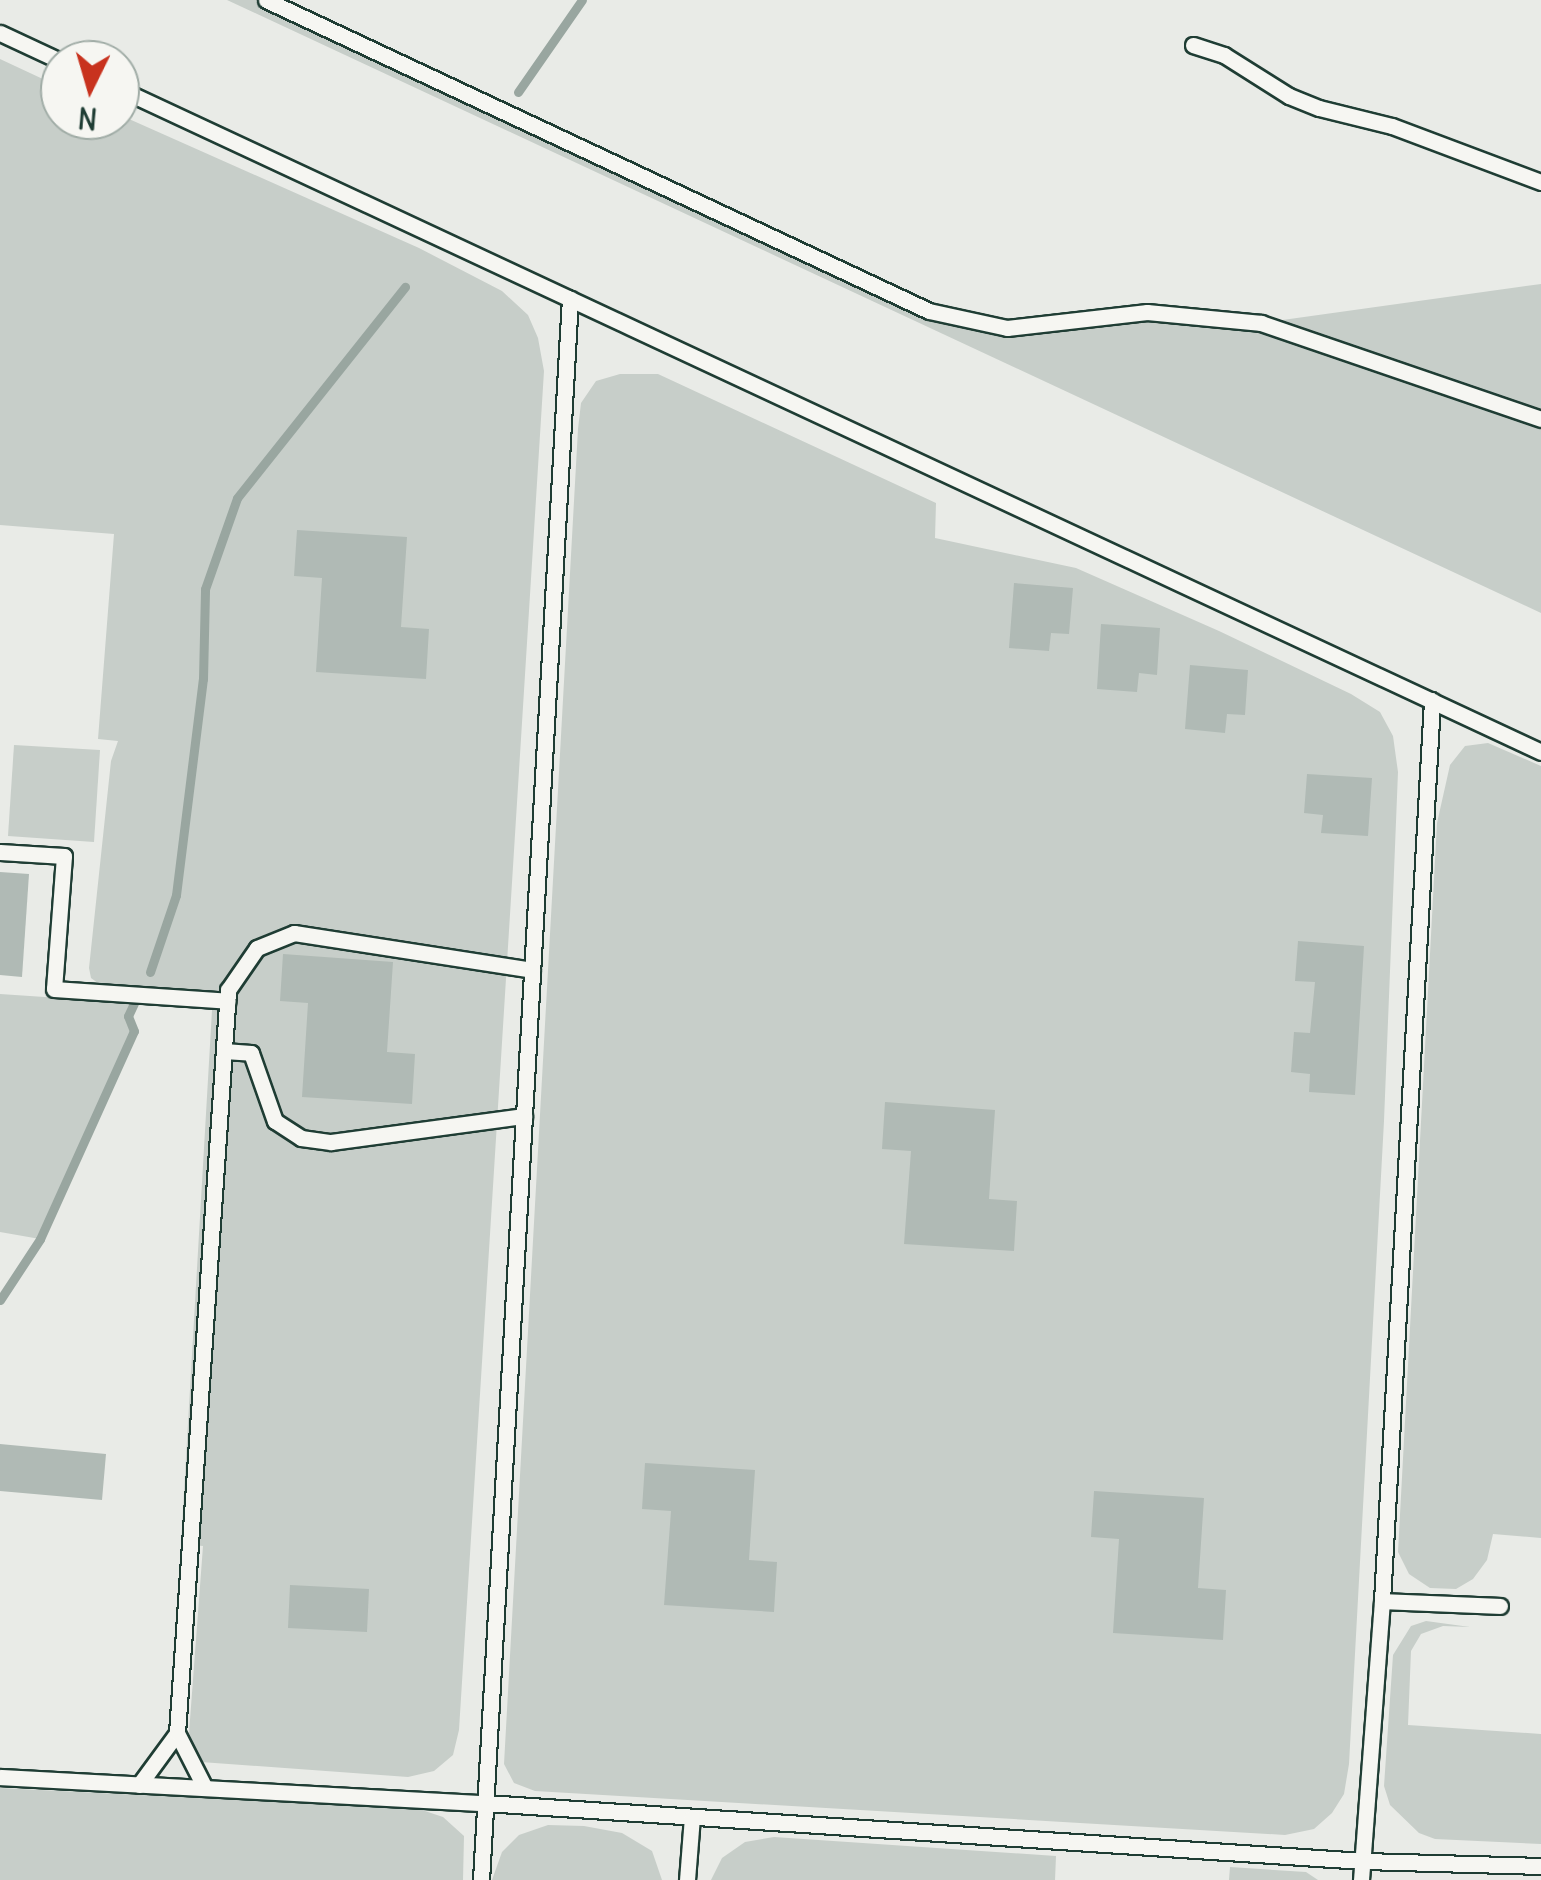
<!DOCTYPE html>
<style>
body{margin:0}
#map{position:relative;width:1541px;height:1880px;overflow:hidden;background:#e9ebe7;font-family:Delius,sans-serif}
div>[style]{position:absolute}
.green>*{inset:0;background:#c7cec9}
.stream>*{height:9px;margin:-4.5px;padding:0 4.5px;transform-origin:4.5px;border-radius:4.5px;background:#99a6a0}
.building>*{inset:0;background:#b0bab5}
.roads{filter:drop-shadow(2px 0 #1f3d34) drop-shadow(-2px 0 #1f3d34) drop-shadow(0 2px #1f3d34) drop-shadow(0 -2px #1f3d34)}
.lane>*{height:15px;margin:-7.5px;padding:0 7.5px;transform-origin:7.5px;border-radius:7.5px;background:#f6f6f2}
span{translate:-50% -50%;white-space:nowrap;text-align:center;line-height:1.15;-webkit-text-stroke:10px #f6f6f2;paint-order:stroke}
.north{position:absolute;left:40px;top:40px;width:100px;height:100px;box-sizing:border-box;background:#f6f6f2;border:2px solid #a0aca6;border-radius:50%;rotate:185deg;font-size:28px;font-weight:700;line-height:40px;text-align:center;color:#1f3d34}
.north::after{content:'';display:block;margin:auto;width:35px;height:45px;background:#c8321e;clip-path:polygon(50% 0,100% 100%,50% 72%,0 100%)}
</style>
<div id="map">
<div class="green">
<i style="clip-path:polygon(227px 0,266px 0,929px 311px,1007px 328px,1147px 312px,1261px 323px,1541px 284px,1541px 613px)"></i>
<i style="clip-path:polygon(0 59px,60px 87px,60px 120px,120px 120px,120px 115px,419px 248px,502px 291px,528px 315px,538px 338px,544px 371px,459px 1730px,453px 1755px,434px 1771px,408px 1777px,201px 1762px,189px 1733px,203px 1546px,181px 1544px,213px 993px,102px 986px,91px 978px,89px 968px,111px 761px,118px 741px,98px 739px,114px 534px,0 525px)"></i>
<i style="clip-path:polygon(620px 374px,658px 374px,936px 503px,935px 538px,1076px 568px,1219px 631px,1351px 694px,1380px 712px,1393px 736px,1398px 772px,1384px 1121px,1349px 1764px,1344px 1794px,1332px 1813px,1314px 1829px,1285px 1835px,535px 1791px,514px 1783px,504px 1764px,578px 429px,581px 403px,596px 381px)"></i>
<i style="clip-path:polygon(1488px 743px,1541px 766px,1541px 1538px,1493px 1534px,1487px 1560px,1473px 1579px,1456px 1589px,1430px 1588px,1409px 1574px,1398px 1552px,1437px 823px,1450px 765px,1465px 746px)"></i>
<i style="clip-path:polygon(14px 745px,100px 750px,94px 842px,8px 836px)"></i>
<i style="clip-path:polygon(0 994px,134px 1003px,128px 1016px,134px 1031px,40px 1239px,0 1232px)"></i>
<i style="clip-path:polygon(1426px 1621px,1470px 1627px,1443px 1626px,1421px 1634px,1411px 1651px,1408px 1725px,1541px 1734px,1541px 1844px,1435px 1839px,1419px 1833px,1390px 1805px,1384px 1786px,1393px 1655px,1411px 1626px)"></i>
<i style="clip-path:polygon(0 1788px,419px 1809px,443px 1817px,464px 1836px,463px 1880px,0 1880px)"></i>
<i style="clip-path:polygon(548px 1825px,584px 1826px,622px 1833px,652px 1851px,662px 1880px,492px 1880px,502px 1852px,519px 1835px)"></i>
<i style="clip-path:polygon(774px 1837px,1056px 1856px,1055px 1880px,711px 1880px,722px 1858px,745px 1842px)"></i>
<i style="clip-path:polygon(1230px 1867px,1306px 1872px,1318px 1880px,1229px 1880px)"></i>
</div>
<div class="stream">
<i style="left:518px;top:92px;width:112px;rotate:-55.2deg"></i>
<i style="left:150px;top:972px;width:81px;rotate:-71.3deg"></i>
<i style="left:176px;top:895px;width:218px;rotate:-82.9deg"></i>
<i style="left:203px;top:679px;width:90px;rotate:-88.7deg"></i>
<i style="left:205px;top:589px;width:96px;rotate:-70.6deg"></i>
<i style="left:237px;top:498px;width:270px;rotate:-51.5deg"></i>
<i style="left:0;top:1300px;width:73px;rotate:-56.7deg"></i>
<i style="left:40px;top:1239px;width:228px;rotate:-65.7deg"></i>
<i style="left:134px;top:1031px;width:16px;rotate:-112deg"></i>
<i style="left:128px;top:1016px;width:14px;rotate:-65deg"></i>
</div>
<div class="building">
<i style="clip-path:polygon(297px 530px,407px 537px,401px 627px,429px 629px,426px 679px,316px 672px,322px 578px,294px 576px)"></i>
<i style="clip-path:polygon(1014px 583px,1073px 588px,1069px 634px,1051px 633px,1049px 651px,1009px 648px)"></i>
<i style="clip-path:polygon(1101px 624px,1160px 628px,1157px 675px,1139px 673px,1137px 692px,1097px 689px)"></i>
<i style="clip-path:polygon(1190px 665px,1248px 670px,1245px 715px,1227px 714px,1225px 733px,1185px 729px)"></i>
<i style="clip-path:polygon(1307px 774px,1372px 778px,1368px 836px,1321px 833px,1323px 815px,1304px 813px)"></i>
<i style="clip-path:polygon(0 872px,29px 874px,22px 977px,0 975px)"></i>
<i style="clip-path:polygon(1298px 941px,1364px 946px,1355px 1095px,1309px 1092px,1310px 1074px,1291px 1072px,1294px 1032px,1310px 1033px,1315px 982px,1295px 981px)"></i>
<i style="clip-path:polygon(283px 954px,393px 962px,387px 1052px,415px 1054px,412px 1104px,302px 1097px,308px 1003px,280px 1001px)"></i>
<i style="clip-path:polygon(885px 1102px,995px 1110px,989px 1199px,1017px 1201px,1014px 1251px,904px 1244px,911px 1151px,882px 1149px)"></i>
<i style="clip-path:polygon(0 1444px,106px 1454px,102px 1500px,0 1491px)"></i>
<i style="clip-path:polygon(645px 1463px,755px 1470px,749px 1560px,777px 1562px,774px 1612px,664px 1605px,671px 1511px,642px 1509px)"></i>
<i style="clip-path:polygon(1094px 1491px,1204px 1498px,1198px 1588px,1226px 1590px,1223px 1640px,1113px 1633px,1119px 1539px,1091px 1537px)"></i>
<i style="clip-path:polygon(290px 1585px,369px 1589px,367px 1632px,288px 1628px)"></i>
</div>
<div class="roads">
<div class="lane">
<i style="left:266px;top:0;width:732px;rotate:25.13deg"></i>
<i style="left:929px;top:311px;width:80px;rotate:12.3deg"></i>
<i style="left:1007px;top:328px;width:141px;rotate:-6.5deg"></i>
<i style="left:1147px;top:312px;width:115px;rotate:5.5deg"></i>
<i style="left:1261px;top:323px;width:296px;rotate:18.9deg"></i>
<i style="left:0;top:33px;width:66px;rotate:25deg"></i>
<i style="left:1193px;top:45px;width:33px;rotate:18deg"></i>
<i style="left:1224px;top:55px;width:77px;rotate:32.2deg"></i>
<i style="left:1289px;top:96px;width:32px;rotate:22deg"></i>
<i style="left:1319px;top:108px;width:75px;rotate:13.9deg"></i>
<i style="left:1392px;top:126px;width:159px;rotate:20.6deg"></i>
<i style="left:120px;top:89px;width:1568px;rotate:25.01deg"></i>
<i style="left:0;top:852px;width:64px;rotate:3.6deg"></i>
<i style="left:64px;top:856px;width:133px;rotate:94.3deg"></i>
<i style="left:54px;top:989px;width:174px;rotate:3.9deg"></i>
<i style="left:224px;top:1051px;width:27px;rotate:4deg"></i>
<i style="left:251px;top:1053px;width:72px;rotate:70.6deg"></i>
<i style="left:275px;top:1121px;width:31px;rotate:33deg"></i>
<i style="left:301px;top:1138px;width:30px;rotate:8deg"></i>
<i style="left:331px;top:1142px;width:195px;rotate:-7.7deg"></i>
<i style="left:1382px;top:1601px;width:118px;rotate:2.4deg"></i>
<i style="left:0;top:1777px;width:486px;rotate:3.1deg"></i>
<i style="left:485px;top:1803px;width:880px;rotate:3.78deg"></i>
<i style="left:1363px;top:1861px;width:178px;rotate:1.6deg"></i>
<i style="left:139px;top:1785px;width:64px;rotate:-53.8deg"></i>
<i style="left:205px;top:1788px;width:62px;rotate:-117deg"></i>
<i style="left:177px;top:1733px;width:745px;rotate:-86.07deg"></i>
<i style="left:228px;top:990px;width:51px;rotate:-55.4deg"></i>
<i style="left:257px;top:948px;width:40px;rotate:-22deg"></i>
<i style="left:294px;top:933px;width:241px;rotate:8.8deg"></i>
<i style="left:481px;top:1880px;width:1584px;rotate:-86.78deg"></i>
<i style="left:687px;top:1880px;width:63px;rotate:-85.5deg"></i>
<i style="left:1361px;top:1880px;width:280px;rotate:-85.7deg"></i>
<i style="left:1382px;top:1601px;width:902px;rotate:-86.82deg"></i>
</div>
</div>
<div class="north">N</div>
</div>
